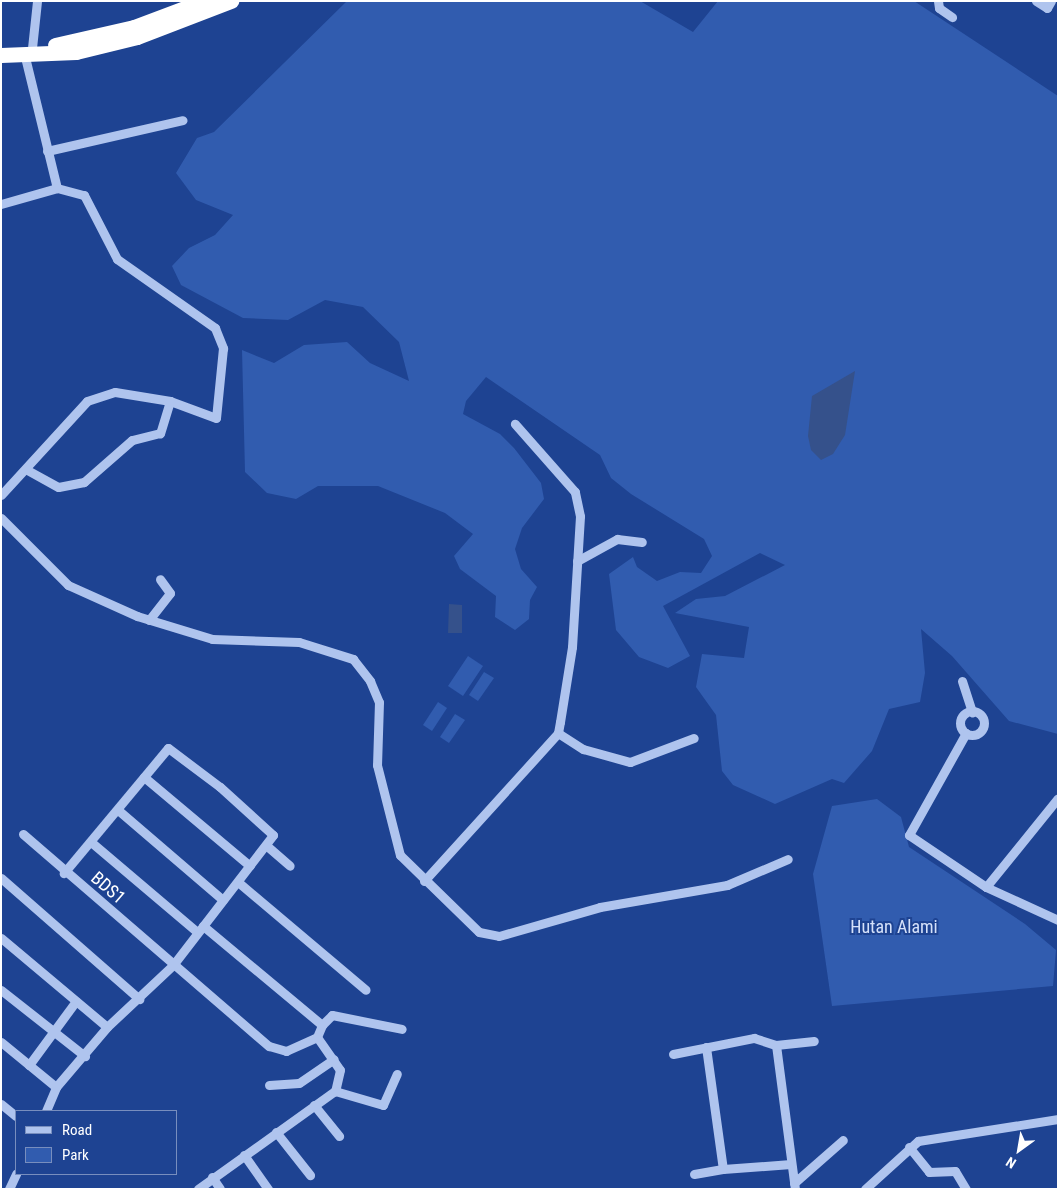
<!DOCTYPE html>
<style>
body{margin:0}
#map{position:relative;width:1059px;height:1190px;overflow:hidden;background:#1e4392;font-family:"Roboto Condensed",sans-serif}
div>[style]{position:absolute}
.green>*{inset:0;background:#315caf}
.water>*{inset:0;background:#35518b}
.minor>*{height:9px;margin:-4.5px;padding:0 4.5px;transform-origin:4.5px;border-radius:4.5px;background:#afc4ee}
.minor>.ring{margin:-4.5px;padding:0;box-sizing:content-box;background:none;border:9px solid #afc4ee;border-radius:50%}
.highway>*{height:15px;margin:-7.5px;padding:0 7.5px;transform-origin:7.5px;border-radius:7.5px;background:#fff}
span{translate:-50% -50%;white-space:nowrap;text-align:center;line-height:1.15;-webkit-text-stroke:4px #1e4392;paint-order:stroke}
.street-label{font-size:18px;color:#fff}
.park-label{font-size:18px;color:#d5e1fa}
.frame{position:absolute;inset:0;border:2px solid #fff;pointer-events:none}
.legend{position:absolute;left:15px;top:1110px;width:162px;height:65px;box-sizing:border-box;background:#1e4392;border:1px solid #788ebe;margin:0;padding:6px 9px;list-style:none;font-size:15px;color:#fff}
.legend li{display:flex;align-items:center;gap:10px;height:25px}
.legend b{width:25px;border:1px solid #788ebe}
.north{position:absolute;left:994px;top:1125px;width:50px;height:50px;-webkit-text-stroke:4px #1e4392;paint-order:stroke;rotate:212deg;font-size:14px;font-weight:700;line-height:20px;text-align:center;color:#fff}
.north::after{content:'';display:block;margin:auto;width:18px;height:22px;background:#fff;clip-path:polygon(50% 0,100% 100%,50% 72%,0 100%)}
</style>
<div id="map">
<div class="green">
<i style="clip-path:polygon(347px 1px,640px 1px,693px 32px,718px 1px,914px 1px,1058px 96px,1058px 734px,1009px 721px,952px 656px,921px 629px,925px 673px,920px 702px,889px 709px,872px 751px,844px 783px,832px 779px,775px 804px,733px 785px,722px 771px,716px 715px,696px 687px,702px 654px,744px 658px,749px 627px,675px 613px,696px 599px,725px 596px,785px 565px,760px 553px,663px 606px,690px 656px,668px 668px,639px 657px,616px 630px,609px 574px,633px 557px,637px 567px,657px 581px,680px 572px,701px 573px,712px 556px,704px 539px,631px 494px,611px 478px,600px 455px,486px 377px,466px 401px,463px 414px,500px 434px,514px 448px,541px 483px,544px 499px,522px 528px,515px 549px,521px 569px,537px 587px,530px 600px,529px 619px,515px 630px,495px 617px,496px 596px,460px 569px,454px 556px,473px 534px,445px 513px,378px 486px,318px 486px,296px 499px,267px 493px,245px 472px,242px 350px,274px 363px,304px 345px,347px 342px,370px 363px,409px 381px,399px 342px,363px 307px,325px 300px,288px 320px,243px 318px,181px 285px,172px 266px,189px 248px,215px 235px,233px 215px,196px 200px,176px 173px,197px 138px,214px 132px)"></i>
<i style="clip-path:polygon(468px 656px,483px 666px,463px 696px,448px 686px)"></i>
<i style="clip-path:polygon(484px 672px,494px 678px,478px 701px,469px 695px)"></i>
<i style="clip-path:polygon(438px 702px,447px 708px,432px 731px,423px 725px)"></i>
<i style="clip-path:polygon(455px 714px,465px 720px,449px 743px,440px 737px)"></i>
<i style="clip-path:polygon(877px 799px,901px 817px,909px 847px,1025px 924px,1056px 950px,1053px 986px,832px 1006px,813px 874px,832px 806px)"></i>
</div>
<div class="water">
<i style="clip-path:polygon(855px 371px,845px 435px,833px 454px,821px 460px,811px 450px,808px 436px,812px 396px)"></i>
<i style="clip-path:polygon(449px 604px,462px 605px,462px 633px,448px 633px)"></i>
</div>
<div class="minor">
<i style="left:938px;top:1px;width:7px;rotate:82deg"></i>
<i style="left:939px;top:8px;width:16px;rotate:35deg"></i>
<i style="left:1036px;top:1px;width:13px;rotate:32deg"></i>
<i style="left:1047px;top:8px;width:8px;rotate:-60deg"></i>
<i style="left:32px;top:48px;width:47px;rotate:-83.9deg"></i>
<i style="left:25px;top:57px;width:135px;rotate:76.3deg"></i>
<i style="left:47px;top:151px;width:139px;rotate:-12.8deg"></i>
<i style="left:1px;top:204px;width:58px;rotate:-15.9deg"></i>
<i style="left:57px;top:188px;width:28px;rotate:15deg"></i>
<i style="left:84px;top:195px;width:72px;rotate:62.7deg"></i>
<i style="left:117px;top:259px;width:120px;rotate:35.1deg"></i>
<i style="left:215px;top:328px;width:22px;rotate:68deg"></i>
<i style="left:223px;top:348px;width:70px;rotate:95.7deg"></i>
<i style="left:216px;top:418px;width:49px;rotate:-159.7deg"></i>
<i style="left:1px;top:495px;width:127px;rotate:-47.5deg"></i>
<i style="left:87px;top:401px;width:29px;rotate:-18deg"></i>
<i style="left:115px;top:392px;width:56px;rotate:9.3deg"></i>
<i style="left:170px;top:401px;width:34px;rotate:107deg"></i>
<i style="left:160px;top:433px;width:29px;rotate:166deg"></i>
<i style="left:132px;top:440px;width:64px;rotate:138.8deg"></i>
<i style="left:84px;top:482px;width:26px;rotate:169deg"></i>
<i style="left:58px;top:487px;width:37px;rotate:-151deg"></i>
<i style="left:1px;top:518px;width:95px;rotate:45deg"></i>
<i style="left:68px;top:585px;width:76px;rotate:24.2deg"></i>
<i style="left:137px;top:616px;width:78px;rotate:17deg"></i>
<i style="left:212px;top:639px;width:87px;rotate:2deg"></i>
<i style="left:299px;top:642px;width:57px;rotate:17.5deg"></i>
<i style="left:353px;top:659px;width:28px;rotate:52deg"></i>
<i style="left:370px;top:681px;width:23px;rotate:67deg"></i>
<i style="left:379px;top:702px;width:63px;rotate:91.8deg"></i>
<i style="left:377px;top:765px;width:93px;rotate:75.7deg"></i>
<i style="left:400px;top:855px;width:110px;rotate:44.3deg"></i>
<i style="left:479px;top:932px;width:20px;rotate:11deg"></i>
<i style="left:499px;top:936px;width:105px;rotate:-16deg"></i>
<i style="left:600px;top:907px;width:129px;rotate:-9.8deg"></i>
<i style="left:727px;top:885px;width:66px;rotate:-23.1deg"></i>
<i style="left:577px;top:561px;width:46px;rotate:-28.8deg"></i>
<i style="left:617px;top:539px;width:25px;rotate:7deg"></i>
<i style="left:149px;top:620px;width:34px;rotate:-52deg"></i>
<i style="left:170px;top:593px;width:17px;rotate:-126deg"></i>
<i style="left:962px;top:681px;width:33px;rotate:72deg"></i>
<i class="ring" style="left:960px;top:711px;width:15px;height:15px"></i>
<i style="left:558px;top:733px;width:30px;rotate:33deg"></i>
<i style="left:583px;top:749px;width:49px;rotate:15.5deg"></i>
<i style="left:630px;top:762px;width:68px;rotate:-20.6deg"></i>
<i style="left:966px;top:733px;width:117px;rotate:119.2deg"></i>
<i style="left:909px;top:835px;width:93px;rotate:34deg"></i>
<i style="left:986px;top:887px;width:79px;rotate:24.6deg"></i>
<i style="left:144px;top:777px;width:138px;rotate:40deg"></i>
<i style="left:118px;top:810px;width:138px;rotate:40.6deg"></i>
<i style="left:23px;top:834px;width:325px;rotate:40.8deg"></i>
<i style="left:269px;top:1046px;width:18px;rotate:16deg"></i>
<i style="left:286px;top:1051px;width:34px;rotate:-24deg"></i>
<i style="left:317px;top:1037px;width:13px;rotate:-67deg"></i>
<i style="left:322px;top:1025px;width:155px;rotate:-140.2deg"></i>
<i style="left:91px;top:842px;width:139px;rotate:40.3deg"></i>
<i style="left:267px;top:846px;width:30px;rotate:41deg"></i>
<i style="left:1px;top:878px;width:184px;rotate:41.2deg"></i>
<i style="left:424px;top:881px;width:200px;rotate:-47.8deg"></i>
<i style="left:558px;top:733px;width:11px;rotate:-80deg"></i>
<i style="left:560px;top:722px;width:76px;rotate:-80.9deg"></i>
<i style="left:572px;top:647px;width:131px;rotate:-86.5deg"></i>
<i style="left:580px;top:516px;width:25px;rotate:-102deg"></i>
<i style="left:575px;top:492px;width:91px;rotate:-131.4deg"></i>
<i style="left:238px;top:882px;width:167px;rotate:40.2deg"></i>
<i style="left:986px;top:887px;width:114px;rotate:-51deg"></i>
<i style="left:1px;top:938px;width:138px;rotate:40deg"></i>
<i style="left:1px;top:990px;width:107px;rotate:38.2deg"></i>
<i style="left:322px;top:1025px;width:14px;rotate:-45deg"></i>
<i style="left:332px;top:1015px;width:71px;rotate:11.3deg"></i>
<i style="left:317px;top:1037px;width:40px;rotate:55.1deg"></i>
<i style="left:340px;top:1070px;width:22px;rotate:103deg"></i>
<i style="left:1px;top:1042px;width:71px;rotate:39.3deg"></i>
<i style="left:776px;top:1045px;width:145px;rotate:82.5deg"></i>
<i style="left:706px;top:1047px;width:123px;rotate:82.1deg"></i>
<i style="left:723px;top:1169px;width:68px;rotate:-4.2deg"></i>
<i style="left:673px;top:1054px;width:83px;rotate:-11.2deg"></i>
<i style="left:754px;top:1038px;width:23px;rotate:18deg"></i>
<i style="left:776px;top:1045px;width:38px;rotate:-6deg"></i>
<i style="left:29px;top:1065px;width:79px;rotate:-53.7deg"></i>
<i style="left:269px;top:1085px;width:30px;rotate:-4deg"></i>
<i style="left:299px;top:1083px;width:42px;rotate:-34.4deg"></i>
<i style="left:1px;top:1104px;width:19px;rotate:39deg"></i>
<i style="left:314px;top:1105px;width:40px;rotate:51deg"></i>
<i style="left:46px;top:1111px;width:26px;rotate:-67deg"></i>
<i style="left:56px;top:1087px;width:79px;rotate:-49.6deg"></i>
<i style="left:107px;top:1027px;width:91px;rotate:-43.2deg"></i>
<i style="left:173px;top:965px;width:164px;rotate:-52.4deg"></i>
<i style="left:273px;top:835px;width:72px;rotate:-137.8deg"></i>
<i style="left:220px;top:787px;width:65px;rotate:-143.1deg"></i>
<i style="left:168px;top:748px;width:163px;rotate:129.8deg"></i>
<i style="left:276px;top:1132px;width:55px;rotate:51.7deg"></i>
<i style="left:909px;top:1147px;width:32px;rotate:51deg"></i>
<i style="left:929px;top:1172px;width:26px;rotate:-2deg"></i>
<i style="left:955px;top:1171px;width:21px;rotate:59deg"></i>
<i style="left:244px;top:1155px;width:42px;rotate:54.8deg"></i>
<i style="left:694px;top:1174px;width:29px;rotate:-10deg"></i>
<i style="left:212px;top:1177px;width:14px;rotate:56deg"></i>
<i style="left:794px;top:1183px;width:65px;rotate:-41.3deg"></i>
<i style="left:9px;top:1189px;width:17px;rotate:-65deg"></i>
<i style="left:198px;top:1189px;width:168px;rotate:-35.6deg"></i>
<i style="left:335px;top:1091px;width:50px;rotate:16.3deg"></i>
<i style="left:383px;top:1105px;width:34px;rotate:-66deg"></i>
<i style="left:865px;top:1189px;width:72px;rotate:-42.2deg"></i>
<i style="left:918px;top:1141px;width:142px;rotate:-8.9deg"></i>
</div>
<div class="highway">
<i style="left:55px;top:45px;width:81px;rotate:-12.8deg"></i>
<i style="left:134px;top:27px;width:74px;rotate:-20.6deg"></i>
<i style="left:1px;top:55px;width:75px;rotate:-2.3deg"></i>
<i style="left:76px;top:52px;width:63px;rotate:-13.8deg"></i>
<i style="left:137px;top:37px;width:101px;rotate:-21deg"></i>
</div>
<div class="street-label">
<span style="left:108px;top:888px;rotate:41deg">BDS1</span>
</div>
<div class="park-label">
<span style="left:894px;top:927px">Hutan Alami</span>
</div>
<div class="frame"></div>
<ul class="legend">
<li><b style="height:6px;background:#afc4ee"></b>Road</li>
<li><b style="height:14px;background:#315caf"></b>Park</li>
</ul>
<div class="north">N</div>
</div>
